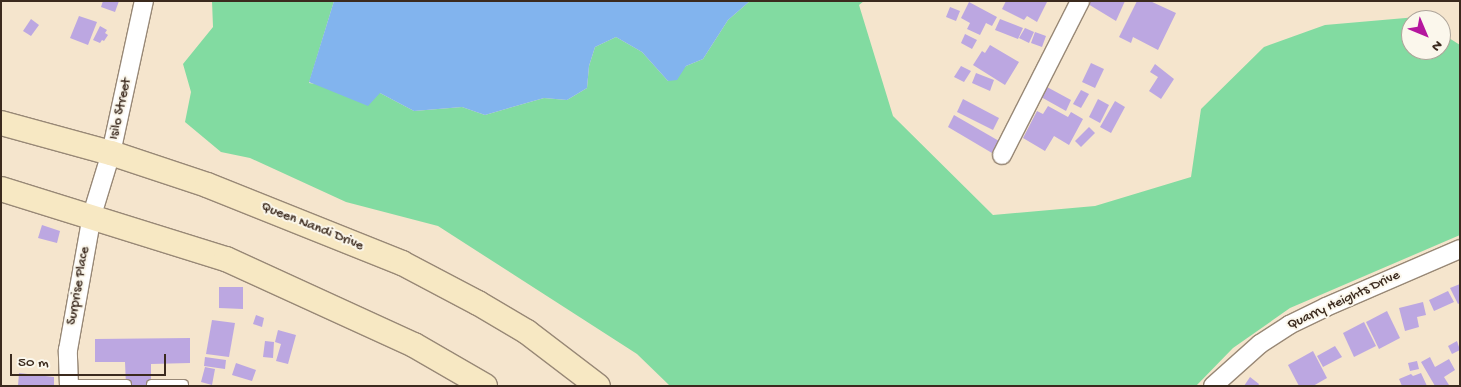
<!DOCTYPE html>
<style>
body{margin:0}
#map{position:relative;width:1461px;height:387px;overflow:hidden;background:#f5e5cd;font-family:"Gochi Hand",sans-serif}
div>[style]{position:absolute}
.green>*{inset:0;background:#82dba1}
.water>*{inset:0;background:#82b4ee}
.building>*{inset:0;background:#bca7e1}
.roads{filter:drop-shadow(1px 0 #988876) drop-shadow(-1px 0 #988876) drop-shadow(0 1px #988876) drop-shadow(0 -1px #988876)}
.lane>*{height:9px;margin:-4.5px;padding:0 4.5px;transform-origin:4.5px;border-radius:4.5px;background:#fff}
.street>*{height:18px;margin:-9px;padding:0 9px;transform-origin:9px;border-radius:9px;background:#fff}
.secondary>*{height:24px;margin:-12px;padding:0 12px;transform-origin:12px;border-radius:12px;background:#f7e8c3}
span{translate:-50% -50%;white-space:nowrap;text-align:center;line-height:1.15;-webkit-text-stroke:4px #fbf7ec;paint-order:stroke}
.street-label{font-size:14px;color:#3b2a1e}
.frame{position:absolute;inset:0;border:2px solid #3b2a1e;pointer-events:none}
.north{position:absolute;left:1401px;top:10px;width:50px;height:50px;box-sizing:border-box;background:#fbf7ec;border:1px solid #aea59a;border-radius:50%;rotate:135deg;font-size:14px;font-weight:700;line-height:20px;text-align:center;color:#3b2a1e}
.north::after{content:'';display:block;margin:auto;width:18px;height:22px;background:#b5179e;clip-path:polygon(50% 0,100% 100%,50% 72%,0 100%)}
.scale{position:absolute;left:10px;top:354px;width:156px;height:22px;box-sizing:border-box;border:2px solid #3b2a1e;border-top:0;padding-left:6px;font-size:15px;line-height:18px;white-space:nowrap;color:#3b2a1e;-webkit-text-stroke:4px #fbf7ec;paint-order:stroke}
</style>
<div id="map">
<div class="green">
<i style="clip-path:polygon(212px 1px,334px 1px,309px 83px,380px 93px,414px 111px,462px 107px,485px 115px,544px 98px,567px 100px,587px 88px,589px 66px,595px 47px,616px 37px,642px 52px,668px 81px,686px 66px,703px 59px,728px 20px,750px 1px,864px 1px,859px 5px,893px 116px,993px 215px,1095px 206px,1191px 177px,1201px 109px,1264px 47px,1325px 25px,1417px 17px,1422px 20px,1411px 20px,1411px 50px,1441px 50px,1441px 33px,1460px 45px,1460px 235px,1290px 308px,1233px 348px,1196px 386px,670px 386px,637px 354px,438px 226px,346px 202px,250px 158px,221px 152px,185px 122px,191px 92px,183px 64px,213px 27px)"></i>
</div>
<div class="water">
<i style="clip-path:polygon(334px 1px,750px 1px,728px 20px,703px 59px,686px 66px,677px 80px,668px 81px,642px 52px,616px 37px,595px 47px,589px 66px,587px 88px,567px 100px,544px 98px,485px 115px,462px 107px,414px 111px,380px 93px,368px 106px,309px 82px)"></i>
</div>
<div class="building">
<i style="clip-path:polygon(103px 1px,119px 1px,115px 12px,101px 7px)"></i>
<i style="clip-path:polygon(1006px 1px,1045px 1px,1047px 2px,1037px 22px,1027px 16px,1024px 20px,1002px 9px)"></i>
<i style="clip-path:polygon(1089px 1px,1125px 1px,1116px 21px,1088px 4px)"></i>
<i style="clip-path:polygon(1137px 1px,1150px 1px,1176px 13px,1158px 50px,1133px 37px,1131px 43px,1119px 37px)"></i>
<i style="clip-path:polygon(969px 2px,997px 17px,992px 26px,986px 23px,980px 35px,967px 29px,970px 23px,961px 18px)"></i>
<i style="clip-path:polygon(950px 7px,960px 11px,956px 21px,946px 17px)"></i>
<i style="clip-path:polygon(79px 16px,97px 22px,88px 45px,70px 38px)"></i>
<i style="clip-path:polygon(31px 19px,39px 25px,31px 36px,23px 31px)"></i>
<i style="clip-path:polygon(1000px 19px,1023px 28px,1018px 39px,995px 30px)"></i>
<i style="clip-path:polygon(100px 26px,107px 30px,105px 33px,108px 35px,104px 41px,102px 40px,100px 43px,93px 40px)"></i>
<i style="clip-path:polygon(1025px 28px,1034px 32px,1029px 43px,1019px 38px)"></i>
<i style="clip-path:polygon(1035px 32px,1046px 36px,1042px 47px,1031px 43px)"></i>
<i style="clip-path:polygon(965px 34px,977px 40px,972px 49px,961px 43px)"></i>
<i style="clip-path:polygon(990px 45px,1019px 62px,1005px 85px,973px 65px,982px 51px,985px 53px)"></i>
<i style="clip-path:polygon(1091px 63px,1104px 69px,1095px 88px,1082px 82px)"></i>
<i style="clip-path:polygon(1155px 64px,1174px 79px,1161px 99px,1149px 91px,1158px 77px,1150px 72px)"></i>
<i style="clip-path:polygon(961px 66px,971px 71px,964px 82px,954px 77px)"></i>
<i style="clip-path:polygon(976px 73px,994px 80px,990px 91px,972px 83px)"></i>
<i style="clip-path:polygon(1047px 87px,1071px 100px,1066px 111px,1041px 97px)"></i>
<i style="clip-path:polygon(1081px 90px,1089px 94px,1081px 108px,1073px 104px)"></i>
<i style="clip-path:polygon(963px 99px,999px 118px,993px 130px,957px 112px)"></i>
<i style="clip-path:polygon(1098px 99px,1109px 105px,1100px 123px,1089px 117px)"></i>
<i style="clip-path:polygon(1115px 101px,1125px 107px,1111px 133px,1100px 127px)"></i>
<i style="clip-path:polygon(1048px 106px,1068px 117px,1071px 112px,1083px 119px,1069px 145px,1054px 136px,1045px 151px,1023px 138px,1037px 111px,1043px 114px)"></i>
<i style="clip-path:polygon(954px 115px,999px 141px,992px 153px,948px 127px)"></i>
<i style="clip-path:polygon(1089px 127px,1095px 133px,1081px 147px,1075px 141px)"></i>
<i style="clip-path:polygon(42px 225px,60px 231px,57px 243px,38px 238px)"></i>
<i style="clip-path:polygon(1460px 284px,1460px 303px,1458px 304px,1450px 288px)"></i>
<i style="clip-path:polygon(219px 287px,243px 287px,243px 309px,219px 308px)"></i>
<i style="clip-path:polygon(1448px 291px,1454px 302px,1434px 311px,1429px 300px)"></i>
<i style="clip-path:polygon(1423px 302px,1426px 315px,1417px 317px,1419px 327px,1405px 331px,1399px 308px)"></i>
<i style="clip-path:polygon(1387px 311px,1400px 338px,1379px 349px,1366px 322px)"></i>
<i style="clip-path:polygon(256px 315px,264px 318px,262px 327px,253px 324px)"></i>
<i style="clip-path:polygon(212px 320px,235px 323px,229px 357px,206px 354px)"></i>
<i style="clip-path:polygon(1364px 322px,1376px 346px,1354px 357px,1343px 333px)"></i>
<i style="clip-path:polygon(278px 330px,296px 335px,288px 364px,276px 361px,281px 344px,275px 342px)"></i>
<i style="clip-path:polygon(190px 338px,190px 363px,151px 364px,151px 386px,126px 386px,125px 362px,95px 362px,95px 339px)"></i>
<i style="clip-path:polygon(265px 341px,274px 342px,273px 358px,263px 357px)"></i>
<i style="clip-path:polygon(1457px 341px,1460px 350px,1452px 354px,1448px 346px)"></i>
<i style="clip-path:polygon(1335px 346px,1342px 357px,1323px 367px,1317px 356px)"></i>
<i style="clip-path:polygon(1313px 351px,1327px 378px,1313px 386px,1299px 386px,1288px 365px)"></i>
<i style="clip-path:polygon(205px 357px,226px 360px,225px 369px,204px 366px)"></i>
<i style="clip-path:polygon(1430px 357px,1435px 367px,1449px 359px,1455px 370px,1444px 377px,1449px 385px,1435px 386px,1421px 362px)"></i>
<i style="clip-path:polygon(1417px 361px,1419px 369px,1410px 371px,1408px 363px)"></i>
<i style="clip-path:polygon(236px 363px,256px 370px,252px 381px,232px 375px)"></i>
<i style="clip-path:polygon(205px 367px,215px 369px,212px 385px,201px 382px)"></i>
<i style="clip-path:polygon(19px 373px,54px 377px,54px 386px,18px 386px)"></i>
<i style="clip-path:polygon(1421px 373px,1427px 386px,1402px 386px,1399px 379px,1411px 374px,1413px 376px)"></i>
<i style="clip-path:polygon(1250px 377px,1259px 384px,1258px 386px,1244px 386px)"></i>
</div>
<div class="roads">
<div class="lane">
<i style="left:69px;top:384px;width:57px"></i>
<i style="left:151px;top:384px;width:32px"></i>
</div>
<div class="street">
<i style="left:1002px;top:155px;width:173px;rotate:-63.1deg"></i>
<i style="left:69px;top:386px;width:36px;rotate:-92deg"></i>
<i style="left:68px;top:350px;width:137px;rotate:-79.9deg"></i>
<i style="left:92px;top:215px;width:65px;rotate:-73deg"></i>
<i style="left:111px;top:153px;width:156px;rotate:-77.8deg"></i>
<i style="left:1213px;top:386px;width:63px;rotate:-41.8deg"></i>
<i style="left:1260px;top:344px;width:35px;rotate:-33deg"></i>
<i style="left:1289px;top:325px;width:41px;rotate:-25.9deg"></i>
<i style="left:1326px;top:307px;width:146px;rotate:-23.4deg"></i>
</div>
<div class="secondary">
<i style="left:1px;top:123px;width:114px;rotate:15.3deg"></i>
<i style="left:111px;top:153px;width:101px;rotate:18.4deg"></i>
<i style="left:207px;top:185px;width:210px;rotate:21.8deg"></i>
<i style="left:402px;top:263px;width:86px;rotate:27.8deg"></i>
<i style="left:478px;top:303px;width:57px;rotate:30.6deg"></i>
<i style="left:527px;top:332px;width:89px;rotate:37.3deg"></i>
<i style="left:1px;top:189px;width:236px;rotate:17.3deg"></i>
<i style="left:226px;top:259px;width:207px;rotate:24.6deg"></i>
<i style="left:414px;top:345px;width:82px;rotate:30deg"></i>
</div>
</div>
<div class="street-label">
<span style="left:121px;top:109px;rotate:-78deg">Isilo Street</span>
<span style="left:312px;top:227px;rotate:22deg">Queen Nandi Drive</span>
<span style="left:79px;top:286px;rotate:-80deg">Surprise Place</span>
<span style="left:1344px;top:301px;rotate:-25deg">Quarry Heights Drive</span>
</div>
<div class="frame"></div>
<div class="north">N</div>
<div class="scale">50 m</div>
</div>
